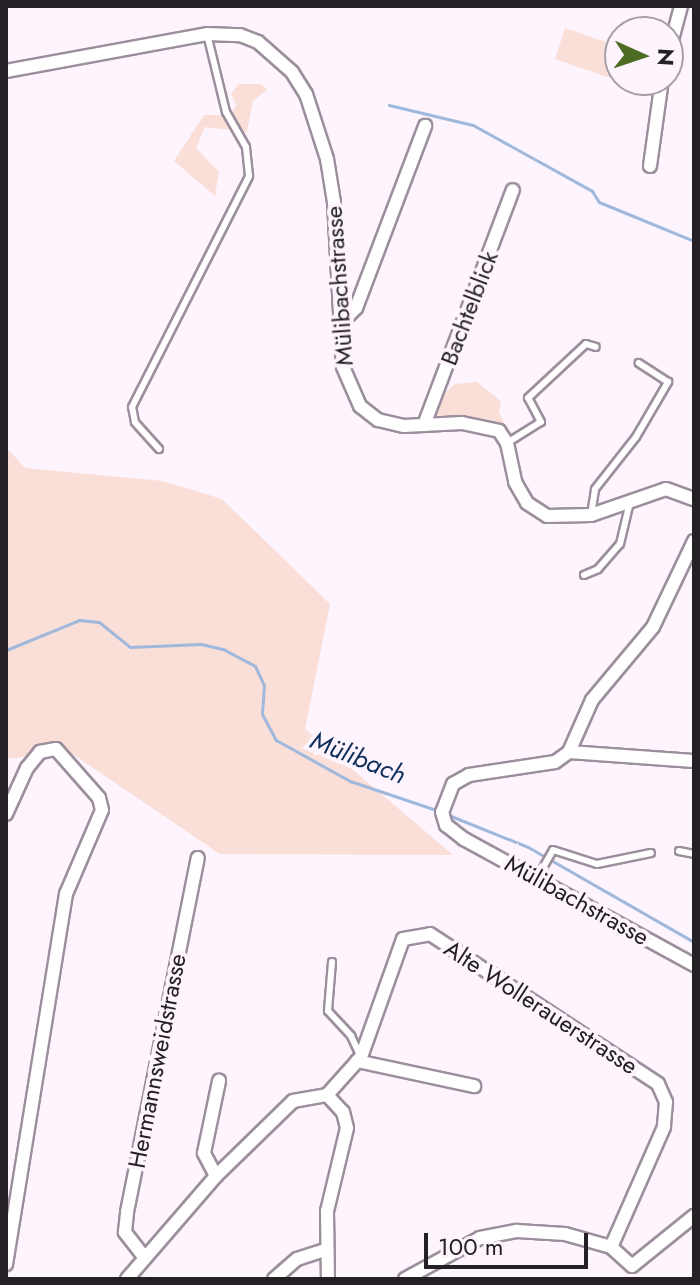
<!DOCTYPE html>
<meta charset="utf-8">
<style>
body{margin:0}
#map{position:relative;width:700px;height:1285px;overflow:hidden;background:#fdf4fd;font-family:Jost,sans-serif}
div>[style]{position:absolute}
.green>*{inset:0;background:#fadfd9}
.stream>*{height:3px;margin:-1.5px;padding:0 1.5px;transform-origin:1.5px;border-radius:1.5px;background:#9fb8db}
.roads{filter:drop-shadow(2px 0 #9c8f9d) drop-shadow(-2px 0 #9c8f9d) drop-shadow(0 2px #9c8f9d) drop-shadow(0 -2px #9c8f9d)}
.lane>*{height:6px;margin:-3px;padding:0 3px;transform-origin:3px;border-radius:3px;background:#fff}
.street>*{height:12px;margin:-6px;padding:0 6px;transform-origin:6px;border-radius:6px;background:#fff}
span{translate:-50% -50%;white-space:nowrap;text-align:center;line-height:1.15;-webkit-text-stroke:8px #fdf4fd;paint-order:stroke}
.street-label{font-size:24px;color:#252025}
.water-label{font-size:26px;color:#0f2f5b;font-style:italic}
.frame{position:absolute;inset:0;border:8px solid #252025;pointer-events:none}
.north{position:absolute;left:604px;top:16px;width:80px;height:80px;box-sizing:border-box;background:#fdf4fd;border:2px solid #a79fa7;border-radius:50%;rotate:93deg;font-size:22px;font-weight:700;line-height:32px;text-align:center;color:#252025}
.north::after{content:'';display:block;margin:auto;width:28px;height:36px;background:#4c6c22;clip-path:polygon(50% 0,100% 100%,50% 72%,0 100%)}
.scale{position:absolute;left:424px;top:1233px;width:164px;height:36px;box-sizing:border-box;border:4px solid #252025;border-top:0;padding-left:10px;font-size:24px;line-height:28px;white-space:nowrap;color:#252025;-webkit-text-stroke:6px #fdf4fd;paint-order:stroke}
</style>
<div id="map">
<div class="green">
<i style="clip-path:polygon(565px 28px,620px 47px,610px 78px,555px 59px)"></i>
<i style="clip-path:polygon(238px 84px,261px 84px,267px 90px,253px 101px,247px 132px,205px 127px,196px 148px,219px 172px,215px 196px,174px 161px,204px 115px,231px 115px,236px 105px,231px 94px)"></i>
<i style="clip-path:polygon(477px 382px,501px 401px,499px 412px,505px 425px,499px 431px,428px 425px,430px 406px,455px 384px)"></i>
<i style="clip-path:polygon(6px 447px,25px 468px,163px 481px,222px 499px,330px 604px,305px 729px,453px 855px,220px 854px,68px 751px,6px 759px)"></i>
</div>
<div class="stream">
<i style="left:389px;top:105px;width:86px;rotate:13.4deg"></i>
<i style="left:473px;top:125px;width:136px;rotate:29deg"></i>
<i style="left:592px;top:191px;width:13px;rotate:58deg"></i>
<i style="left:599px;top:202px;width:103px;rotate:22.3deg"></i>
<i style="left:6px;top:650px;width:79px;rotate:-22.3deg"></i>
<i style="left:79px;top:620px;width:20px;rotate:6deg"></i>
<i style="left:99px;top:622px;width:40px;rotate:39deg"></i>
<i style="left:130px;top:647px;width:71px;rotate:-2.4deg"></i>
<i style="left:201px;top:644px;width:23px;rotate:13deg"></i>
<i style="left:223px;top:649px;width:36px;rotate:28deg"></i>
<i style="left:255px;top:666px;width:21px;rotate:65deg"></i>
<i style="left:264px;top:685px;width:29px;rotate:94deg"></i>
<i style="left:262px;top:714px;width:30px;rotate:62deg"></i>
<i style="left:276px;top:740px;width:85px;rotate:29deg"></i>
<i style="left:350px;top:781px;width:94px;rotate:18.6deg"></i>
<i style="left:446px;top:814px;width:88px;rotate:21.9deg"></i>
<i style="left:528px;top:847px;width:191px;rotate:29.8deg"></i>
</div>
<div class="roads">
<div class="lane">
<i style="left:507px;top:443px;width:40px;rotate:-32deg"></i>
<i style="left:541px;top:422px;width:27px;rotate:-118deg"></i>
<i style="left:528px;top:398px;width:79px;rotate:-43deg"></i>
<i style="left:586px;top:344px;width:10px;rotate:17deg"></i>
<i style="left:159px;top:449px;width:36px;rotate:-132deg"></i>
<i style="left:135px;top:422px;width:15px;rotate:-101deg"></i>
<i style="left:132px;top:407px;width:259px;rotate:-63.1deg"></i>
<i style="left:249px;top:176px;width:29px;rotate:-96deg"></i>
<i style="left:246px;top:147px;width:40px;rotate:-119.7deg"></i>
<i style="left:226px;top:112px;width:80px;rotate:-103.7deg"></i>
<i style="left:591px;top:515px;width:26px;rotate:-81deg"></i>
<i style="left:595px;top:489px;width:66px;rotate:-51.7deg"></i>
<i style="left:636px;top:437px;width:64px;rotate:-59.8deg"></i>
<i style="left:668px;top:382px;width:35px;rotate:-147deg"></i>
<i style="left:584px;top:575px;width:15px;rotate:-23deg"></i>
<i style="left:598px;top:569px;width:33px;rotate:-49deg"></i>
<i style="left:620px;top:544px;width:43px;rotate:-76.6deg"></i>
<i style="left:679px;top:851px;width:15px;rotate:11deg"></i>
<i style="left:537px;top:878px;width:32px;rotate:-60deg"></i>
<i style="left:553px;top:850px;width:46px;rotate:17.7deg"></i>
<i style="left:597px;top:864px;width:55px;rotate:-11.5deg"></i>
<i style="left:332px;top:962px;width:49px;rotate:94.7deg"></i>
<i style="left:328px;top:1011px;width:34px;rotate:47deg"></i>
<i style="left:351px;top:1036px;width:23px;rotate:65deg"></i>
</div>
<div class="street">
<i style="left:668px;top:55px;width:51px;rotate:-75.1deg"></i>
<i style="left:6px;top:71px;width:204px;rotate:-10.4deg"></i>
<i style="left:207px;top:34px;width:33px;rotate:2deg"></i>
<i style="left:240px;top:35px;width:19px;rotate:21deg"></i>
<i style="left:258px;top:42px;width:45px;rotate:41.4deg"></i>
<i style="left:292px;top:72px;width:26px;rotate:58deg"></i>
<i style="left:306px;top:94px;width:68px;rotate:72.1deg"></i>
<i style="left:327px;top:159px;width:44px;rotate:80.8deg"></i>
<i style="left:334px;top:202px;width:165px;rotate:86.9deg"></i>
<i style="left:343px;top:367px;width:43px;rotate:66.4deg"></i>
<i style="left:360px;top:406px;width:23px;rotate:38deg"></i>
<i style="left:378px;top:420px;width:27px;rotate:13deg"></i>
<i style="left:404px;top:426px;width:58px;rotate:-3deg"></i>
<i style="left:462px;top:423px;width:38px;rotate:12deg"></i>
<i style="left:499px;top:431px;width:14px;rotate:56deg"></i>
<i style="left:507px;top:443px;width:40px;rotate:78deg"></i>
<i style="left:515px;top:482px;width:24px;rotate:60deg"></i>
<i style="left:527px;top:503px;width:24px;rotate:33deg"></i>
<i style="left:547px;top:516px;width:44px;rotate:-1.3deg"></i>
<i style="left:591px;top:515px;width:79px;rotate:-19.1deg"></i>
<i style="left:666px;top:489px;width:30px;rotate:20deg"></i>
<i style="left:650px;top:166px;width:87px;rotate:-82.1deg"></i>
<i style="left:342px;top:322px;width:20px;rotate:-45deg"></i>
<i style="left:356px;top:308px;width:195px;rotate:-69.2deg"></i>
<i style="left:424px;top:425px;width:251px;rotate:-69.3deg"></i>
<i style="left:694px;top:541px;width:95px;rotate:115.5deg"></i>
<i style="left:653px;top:627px;width:95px;rotate:129.9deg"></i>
<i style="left:592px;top:700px;width:57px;rotate:113.9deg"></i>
<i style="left:569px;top:752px;width:17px;rotate:144deg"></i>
<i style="left:555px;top:762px;width:87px;rotate:171.4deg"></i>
<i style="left:469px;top:775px;width:18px;rotate:151deg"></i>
<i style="left:453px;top:784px;width:30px;rotate:111deg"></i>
<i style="left:442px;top:812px;width:14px;rotate:73deg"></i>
<i style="left:446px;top:825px;width:23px;rotate:38deg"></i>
<i style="left:464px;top:839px;width:262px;rotate:28.7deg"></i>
<i style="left:569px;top:752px;width:125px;rotate:4.1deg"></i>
<i style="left:6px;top:814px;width:51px;rotate:-65.5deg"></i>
<i style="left:27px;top:768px;width:21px;rotate:-51deg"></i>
<i style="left:40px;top:752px;width:16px;rotate:-11deg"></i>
<i style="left:56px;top:749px;width:65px;rotate:48.7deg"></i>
<i style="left:99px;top:798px;width:12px;rotate:76deg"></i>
<i style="left:102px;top:810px;width:91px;rotate:113.2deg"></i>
<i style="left:66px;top:894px;width:375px;rotate:99.2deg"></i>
<i style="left:357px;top:1061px;width:120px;rotate:12.1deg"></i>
<i style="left:327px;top:1095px;width:51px;rotate:-48.2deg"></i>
<i style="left:361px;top:1057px;width:125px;rotate:-70.4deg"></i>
<i style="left:403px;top:939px;width:27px;rotate:-10deg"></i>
<i style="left:430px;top:934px;width:273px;rotate:33.3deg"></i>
<i style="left:658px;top:1084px;width:20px;rotate:66deg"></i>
<i style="left:666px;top:1102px;width:25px;rotate:95deg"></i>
<i style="left:664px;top:1127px;width:131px;rotate:113.8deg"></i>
<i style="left:327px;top:1095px;width:23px;rotate:47deg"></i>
<i style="left:343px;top:1112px;width:16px;rotate:76deg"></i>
<i style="left:347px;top:1128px;width:85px;rotate:103.5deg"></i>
<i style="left:327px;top:1211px;width:68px;rotate:89.2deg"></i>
<i style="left:216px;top:1176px;width:26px;rotate:-118deg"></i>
<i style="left:204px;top:1153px;width:74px;rotate:-78.2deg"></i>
<i style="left:145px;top:1258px;width:33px;rotate:-128deg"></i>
<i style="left:125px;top:1232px;width:20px;rotate:-84deg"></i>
<i style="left:127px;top:1212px;width:361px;rotate:-78.7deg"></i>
<i style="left:127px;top:1279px;width:136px;rotate:-49.2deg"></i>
<i style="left:216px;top:1176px;width:107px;rotate:-44.2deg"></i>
<i style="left:293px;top:1101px;width:35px;rotate:-10deg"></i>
<i style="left:274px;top:1279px;width:30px;rotate:-41deg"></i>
<i style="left:297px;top:1259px;width:28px;rotate:-18deg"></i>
<i style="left:405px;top:1279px;width:85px;rotate:-28.7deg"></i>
<i style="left:480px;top:1238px;width:38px;rotate:-11deg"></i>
<i style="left:517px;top:1231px;width:48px;rotate:3.6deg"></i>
<i style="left:565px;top:1234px;width:48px;rotate:15.8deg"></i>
<i style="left:611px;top:1247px;width:28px;rotate:42deg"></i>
<i style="left:632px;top:1266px;width:80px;rotate:-38.9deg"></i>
</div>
</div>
<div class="street-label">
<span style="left:339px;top:286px;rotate:-94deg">Mülibachstrasse</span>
<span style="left:469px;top:308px;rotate:-69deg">Bachtelblick</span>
<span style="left:577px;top:900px;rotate:29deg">Mülibachstrasse</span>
<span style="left:541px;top:1007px;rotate:33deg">Alte Wollerauerstrasse</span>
<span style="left:157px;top:1061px;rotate:-79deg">Hermannsweidstrasse</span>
</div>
<div class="water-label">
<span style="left:358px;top:758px;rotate:22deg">Mülibach</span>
</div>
<div class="frame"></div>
<div class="north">N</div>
<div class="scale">100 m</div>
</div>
